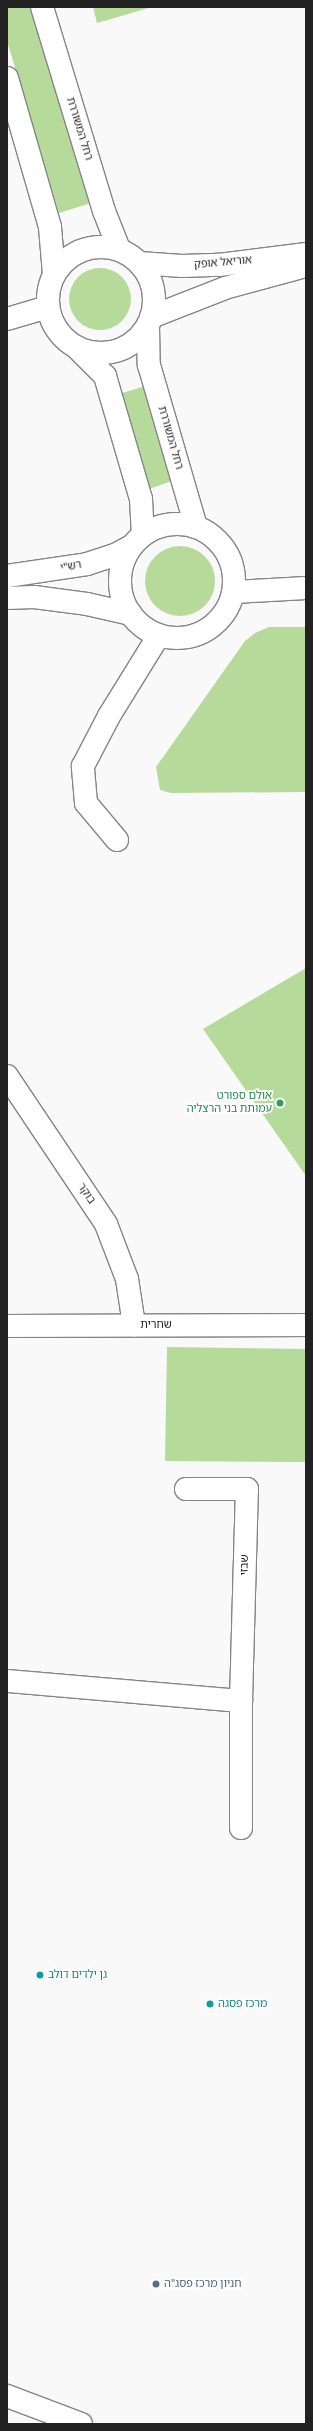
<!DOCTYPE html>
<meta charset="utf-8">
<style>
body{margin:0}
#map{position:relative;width:313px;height:2431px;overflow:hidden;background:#f9f9fa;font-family:"Fira Sans Condensed","Noto Sans Hebrew",sans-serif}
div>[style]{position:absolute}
.green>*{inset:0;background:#b6da9a}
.round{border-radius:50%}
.roads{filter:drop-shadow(1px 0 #848586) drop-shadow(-1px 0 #848586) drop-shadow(0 1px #848586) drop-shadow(0 -1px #848586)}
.minor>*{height:22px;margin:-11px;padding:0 11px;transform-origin:11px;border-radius:11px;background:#fff}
.minor>.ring{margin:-11px;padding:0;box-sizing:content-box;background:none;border:22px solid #fff;border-radius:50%}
.dots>*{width:11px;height:11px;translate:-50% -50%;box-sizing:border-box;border:2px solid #fff;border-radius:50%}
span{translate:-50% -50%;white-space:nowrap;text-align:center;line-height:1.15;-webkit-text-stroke:3.5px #fff;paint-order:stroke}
.street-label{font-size:11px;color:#222223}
.leisure-label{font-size:11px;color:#27864d}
.right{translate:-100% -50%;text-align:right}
.culture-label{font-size:11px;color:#0d838f}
.left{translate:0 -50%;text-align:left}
.service-label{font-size:11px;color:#4e5e75}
.frame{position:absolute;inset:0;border:8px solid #222223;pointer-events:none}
</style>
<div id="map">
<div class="green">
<i style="clip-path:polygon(7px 7px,32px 7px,91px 203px,59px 213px,7px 41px)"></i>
<i style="clip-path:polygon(93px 7px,152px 7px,97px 23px)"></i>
<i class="round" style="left:69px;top:268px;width:62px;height:62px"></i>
<i style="clip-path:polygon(145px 386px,175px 480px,146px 490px,116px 395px)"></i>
<i class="round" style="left:145px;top:546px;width:70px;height:70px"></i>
<i style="clip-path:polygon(269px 627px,306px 627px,306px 792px,171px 793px,160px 790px,156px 767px,245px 641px,255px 633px)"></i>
<i style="clip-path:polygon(306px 968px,306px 1176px,203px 1029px)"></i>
<i style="clip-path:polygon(167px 1347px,306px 1349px,306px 1462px,165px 1461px)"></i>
</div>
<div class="roads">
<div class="minor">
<i style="left:42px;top:7px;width:213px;rotate:73.1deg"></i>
<i style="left:104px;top:211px;width:41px;rotate:68.5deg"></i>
<i style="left:7px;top:78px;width:155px;rotate:73.9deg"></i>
<i style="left:50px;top:227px;width:48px;rotate:85.2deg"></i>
<i class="ring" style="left:48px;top:247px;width:84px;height:84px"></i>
<i style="left:139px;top:263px;width:43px;rotate:4deg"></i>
<i style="left:182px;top:266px;width:37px;rotate:-2deg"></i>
<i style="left:219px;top:265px;width:88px;rotate:-7.2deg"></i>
<i style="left:151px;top:317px;width:79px;rotate:-21.4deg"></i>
<i style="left:225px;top:288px;width:84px;rotate:-15.2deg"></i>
<i style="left:7px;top:319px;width:43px;rotate:-16.3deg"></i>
<i style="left:148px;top:326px;width:39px;rotate:89deg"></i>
<i style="left:149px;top:365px;width:169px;rotate:73.8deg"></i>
<i style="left:77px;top:348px;width:40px;rotate:45deg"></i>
<i style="left:105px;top:376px;width:128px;rotate:73.7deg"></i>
<i style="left:141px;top:499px;width:36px;rotate:87deg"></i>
<i class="ring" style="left:120px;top:524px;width:92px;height:92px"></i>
<i style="left:7px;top:576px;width:81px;rotate:-8.5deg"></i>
<i style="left:87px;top:564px;width:29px;rotate:-18deg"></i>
<i style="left:115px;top:555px;width:19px;rotate:-28deg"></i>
<i style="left:234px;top:592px;width:72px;rotate:-3.2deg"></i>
<i style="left:7px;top:598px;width:27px;rotate:-2deg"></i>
<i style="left:34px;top:597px;width:53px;rotate:7.5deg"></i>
<i style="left:87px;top:604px;width:45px;rotate:12.8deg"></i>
<i style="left:117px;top:840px;width:48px;rotate:-130deg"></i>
<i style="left:86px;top:803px;width:37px;rotate:-95deg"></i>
<i style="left:83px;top:766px;width:56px;rotate:-62.5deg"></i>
<i style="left:109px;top:716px;width:95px;rotate:-58.3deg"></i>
<i style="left:7px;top:1076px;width:178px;rotate:56.2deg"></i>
<i style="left:106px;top:1224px;width:59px;rotate:69.1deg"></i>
<i style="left:127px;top:1279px;width:47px;rotate:81.3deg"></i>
<i style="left:7px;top:1326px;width:299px;rotate:-0.2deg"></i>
<i style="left:7px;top:1681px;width:235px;rotate:4.9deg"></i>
<i style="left:241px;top:1701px;width:212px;rotate:-88.4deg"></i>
<i style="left:247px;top:1489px;width:61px;rotate:180deg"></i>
<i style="left:241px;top:1701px;width:127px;rotate:90deg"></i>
<i style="left:7px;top:2396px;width:79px;rotate:20.7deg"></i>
</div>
</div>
<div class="dots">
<i style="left:280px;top:1103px;background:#2e9e5b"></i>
<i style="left:40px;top:1975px;background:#0f9aa8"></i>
<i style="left:210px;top:2004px;background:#0f9aa8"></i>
<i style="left:156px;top:2284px;background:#5c6f8a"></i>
</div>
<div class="street-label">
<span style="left:79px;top:129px;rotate:73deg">רחל המשוררת</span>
<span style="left:223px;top:263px;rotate:-5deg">אוריאל אופק</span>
<span style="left:170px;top:438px;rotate:74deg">רחל המשוררת</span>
<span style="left:71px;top:567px;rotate:-11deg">רש"י</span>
<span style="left:86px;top:1194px;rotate:56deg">בוקר</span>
<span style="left:156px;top:1325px">שחרית</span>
<span style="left:245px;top:1565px;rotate:-89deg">שבזי</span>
</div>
<div class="leisure-label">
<span class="right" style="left:272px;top:1103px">אולם ספורט<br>עמותת בני הרצליה</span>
</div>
<div class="culture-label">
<span class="left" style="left:48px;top:1975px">גן ילדים דולב</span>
<span class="left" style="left:218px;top:2004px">מרכז פסגה</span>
</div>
<div class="service-label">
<span class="left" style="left:164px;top:2284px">חניון מרכז פסג"ה</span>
</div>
<div class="frame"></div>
</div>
